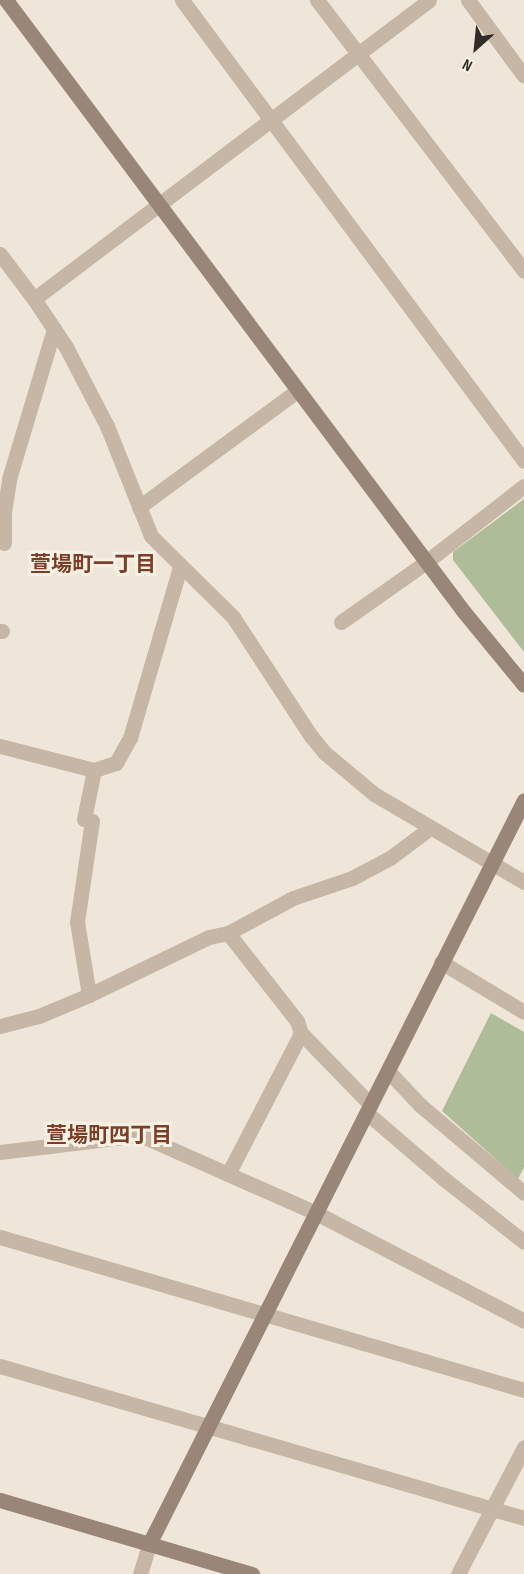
<!DOCTYPE html>
<meta charset="utf-8">
<style>
body{margin:0}
#map{position:relative;width:524px;height:1574px;overflow:hidden;background:#efe6d9;font-family:"Sofia Sans Condensed","Noto Sans JP",sans-serif}
div>[style]{position:absolute}
.green>*{inset:0;background:#afbc9a}
.street>*{height:15px;margin:-7.5px;padding:0 7.5px;transform-origin:7.5px;border-radius:7.5px;background:#c5b6a6}
.secondary>*{height:15px;margin:-7.5px;padding:0 7.5px;transform-origin:7.5px;border-radius:7.5px;background:#998678}
span{translate:-50% -50%;white-space:nowrap;text-align:center;line-height:1.15;-webkit-text-stroke:6px #f7f0e4;paint-order:stroke}
.neighbourhood-label{font-size:21px;color:#7a3f26;font-weight:700}
.north{position:absolute;left:446px;top:18px;width:60px;height:60px;-webkit-text-stroke:4px #f7f0e4;paint-order:stroke;rotate:207deg;font-size:16px;font-weight:700;line-height:24px;text-align:center;color:#322b26}
.north::after{content:'';display:block;margin:auto;width:21px;height:27px;background:#322b26;clip-path:polygon(50% 0,100% 100%,50% 72%,0 100%)}
</style>
<div id="map">
<div class="green">
<i style="clip-path:polygon(524px 499px,524px 652px,453px 560px,453px 552px)"></i>
<i style="clip-path:polygon(491px 1013px,524px 1032px,524px 1167px,518px 1179px,442px 1111px)"></i>
</div>
<div class="street">
<i style="left:182px;top:0;width:574px;rotate:53.43deg"></i>
<i style="left:317px;top:0;width:341px;rotate:52.6deg"></i>
<i style="left:468px;top:0;width:94px;rotate:53.6deg"></i>
<i style="left:0;top:254px;width:56px;rotate:52.9deg"></i>
<i style="left:34px;top:299px;width:58px;rotate:56.3deg"></i>
<i style="left:66px;top:347px;width:89px;rotate:62.6deg"></i>
<i style="left:107px;top:426px;width:118px;rotate:68.2deg"></i>
<i style="left:151px;top:536px;width:115px;rotate:44.6deg"></i>
<i style="left:233px;top:617px;width:142px;rotate:56.8deg"></i>
<i style="left:311px;top:736px;width:22px;rotate:51deg"></i>
<i style="left:325px;top:753px;width:64px;rotate:39.9deg"></i>
<i style="left:374px;top:794px;width:174px;rotate:30.4deg"></i>
<i style="left:34px;top:299px;width:495px;rotate:-37.1deg"></i>
<i style="left:139px;top:507px;width:197px;rotate:-36.3deg"></i>
<i style="left:4px;top:543px;width:31px;rotate:-90deg"></i>
<i style="left:4px;top:512px;width:33px;rotate:-81deg"></i>
<i style="left:9px;top:479px;width:157px;rotate:-73.3deg"></i>
<i style="left:341px;top:622px;width:104px;rotate:-35.2deg"></i>
<i style="left:426px;top:562px;width:124px;rotate:-37.8deg"></i>
<i style="left:0;top:631px;width:2px"></i>
<i style="left:0;top:746px;width:97px;rotate:14.3deg"></i>
<i style="left:94px;top:770px;width:23px;rotate:-18deg"></i>
<i style="left:116px;top:763px;width:29px;rotate:-61deg"></i>
<i style="left:130px;top:738px;width:178px;rotate:-73.7deg"></i>
<i style="left:228px;top:933px;width:112px;rotate:51.9deg"></i>
<i style="left:297px;top:1021px;width:13px;rotate:72deg"></i>
<i style="left:441px;top:962px;width:97px;rotate:31.1deg"></i>
<i style="left:89px;top:995px;width:74px;rotate:-99.3deg"></i>
<i style="left:77px;top:922px;width:102px;rotate:-81.6deg"></i>
<i style="left:92px;top:821px;width:8px;rotate:-166deg"></i>
<i style="left:84px;top:819px;width:50px;rotate:-78.5deg"></i>
<i style="left:0;top:1026px;width:40px;rotate:-14.4deg"></i>
<i style="left:39px;top:1016px;width:54px;rotate:-22.8deg"></i>
<i style="left:89px;top:995px;width:133px;rotate:-25.8deg"></i>
<i style="left:209px;top:937px;width:19px;rotate:-12deg"></i>
<i style="left:228px;top:933px;width:74px;rotate:-28.3deg"></i>
<i style="left:293px;top:898px;width:62px;rotate:-18.7deg"></i>
<i style="left:352px;top:878px;width:43px;rotate:-27.8deg"></i>
<i style="left:390px;top:858px;width:50px;rotate:-36.9deg"></i>
<i style="left:388px;top:1071px;width:47px;rotate:46.7deg"></i>
<i style="left:420px;top:1105px;width:136px;rotate:40.2deg"></i>
<i style="left:367px;top:1113px;width:101px;rotate:40.6deg"></i>
<i style="left:444px;top:1179px;width:102px;rotate:38.2deg"></i>
<i style="left:0;top:1152px;width:141px;rotate:-6.9deg"></i>
<i style="left:140px;top:1135px;width:193px;rotate:23.9deg"></i>
<i style="left:316px;top:1213px;width:234px;rotate:27.4deg"></i>
<i style="left:228px;top:1174px;width:159px;rotate:-62.6deg"></i>
<i style="left:301px;top:1033px;width:100px;rotate:45.8deg"></i>
<i style="left:0;top:1237px;width:546px;rotate:16.28deg"></i>
<i style="left:0;top:1366px;width:546px;rotate:16.18deg"></i>
<i style="left:140px;top:1574px;width:31px;rotate:-73deg"></i>
<i style="left:458px;top:1574px;width:143px;rotate:-62.5deg"></i>
</div>
<div class="secondary">
<i style="left:6px;top:0;width:764px;rotate:53.19deg"></i>
<i style="left:464px;top:612px;width:94px;rotate:50.6deg"></i>
<i style="left:0;top:1500px;width:263px;rotate:16.4deg"></i>
<i style="left:149px;top:1544px;width:833px;rotate:-63.25deg"></i>
</div>
<div class="neighbourhood-label">
<span style="left:93px;top:565px">萱場町一丁目</span>
<span style="left:109px;top:1136px">萱場町四丁目</span>
</div>
<div class="north">N</div>
</div>
